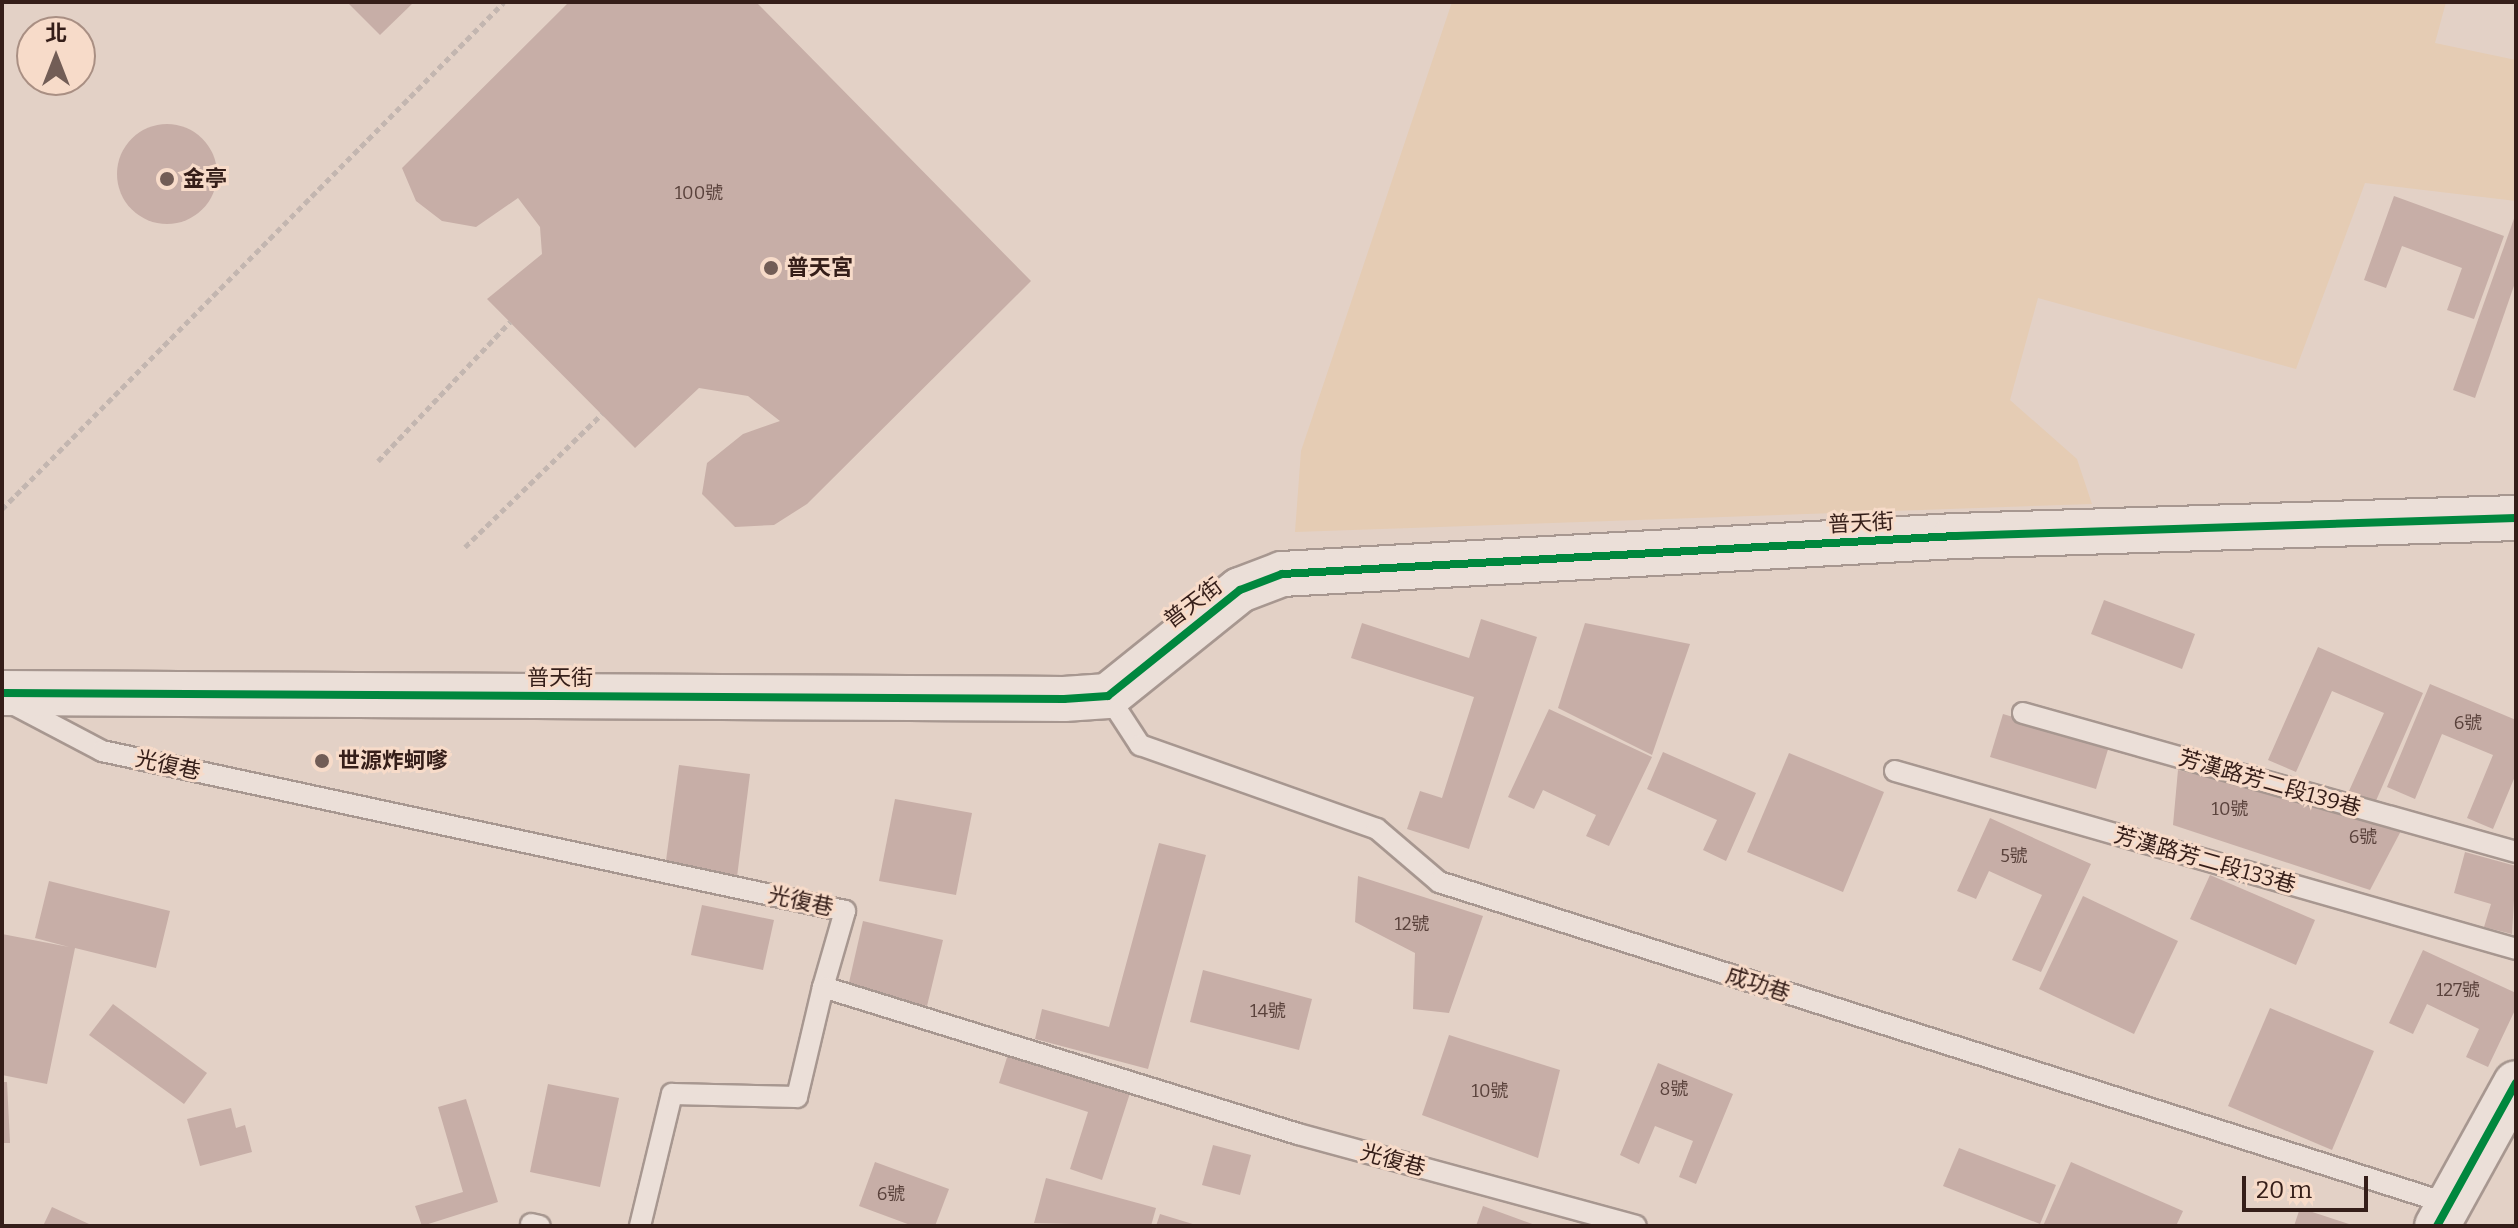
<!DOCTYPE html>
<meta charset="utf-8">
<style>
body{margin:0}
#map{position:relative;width:2518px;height:1228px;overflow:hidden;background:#e3d1c6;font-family:Bitter,"Noto Sans TC",serif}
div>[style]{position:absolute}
.farmland>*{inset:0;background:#e5ccb4}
.building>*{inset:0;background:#c7aea7}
.round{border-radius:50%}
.path>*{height:5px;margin-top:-2.5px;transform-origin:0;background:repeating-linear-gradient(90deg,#c3b6b0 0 6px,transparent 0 10px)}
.roads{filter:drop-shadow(2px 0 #a79790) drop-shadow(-2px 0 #a79790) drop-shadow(0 2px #a79790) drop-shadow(0 -2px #a79790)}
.lane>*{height:20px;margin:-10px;padding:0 10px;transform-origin:10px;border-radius:10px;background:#ebdfd8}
.secondary>*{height:44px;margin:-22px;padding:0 22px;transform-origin:22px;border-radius:22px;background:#ebdfd8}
.cycleway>*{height:8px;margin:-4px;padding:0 4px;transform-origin:4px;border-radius:4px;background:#00873e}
.dots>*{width:22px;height:22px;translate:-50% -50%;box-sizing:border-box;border:4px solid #f7dbc9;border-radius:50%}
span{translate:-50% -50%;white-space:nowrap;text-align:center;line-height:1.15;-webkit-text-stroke:6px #f7dbc9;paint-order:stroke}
.number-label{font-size:18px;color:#5a423c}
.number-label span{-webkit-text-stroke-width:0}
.poi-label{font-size:22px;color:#351e19;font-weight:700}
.left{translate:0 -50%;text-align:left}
.street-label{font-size:22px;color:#351e19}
.frame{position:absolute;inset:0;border:4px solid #351e19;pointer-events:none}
.north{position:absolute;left:16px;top:16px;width:80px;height:80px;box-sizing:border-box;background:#f7dbc9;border:2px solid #a98f83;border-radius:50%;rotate:0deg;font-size:22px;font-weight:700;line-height:32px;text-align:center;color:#351e19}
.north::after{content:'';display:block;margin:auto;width:28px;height:36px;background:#725d56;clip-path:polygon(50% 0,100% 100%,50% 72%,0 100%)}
.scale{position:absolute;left:2242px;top:1176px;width:126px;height:36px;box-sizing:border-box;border:4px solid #351e19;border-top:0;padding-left:10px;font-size:24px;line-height:28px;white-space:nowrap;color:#351e19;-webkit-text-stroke:6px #f7dbc9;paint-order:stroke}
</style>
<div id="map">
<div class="farmland">
<i style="clip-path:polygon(1452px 2px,2446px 2px,2435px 43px,2516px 60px,2516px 201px,2365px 183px,2296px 369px,2038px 298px,2010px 400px,2077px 459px,2092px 504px,1295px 532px,1301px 451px)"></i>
</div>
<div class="building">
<i style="clip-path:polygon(347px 2px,414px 2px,380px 35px)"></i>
<i style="clip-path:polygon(569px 2px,756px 2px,1031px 281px,807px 504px,774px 525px,735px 527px,702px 494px,707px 463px,743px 434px,780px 421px,748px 396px,699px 388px,635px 448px,487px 299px,542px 254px,540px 227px,518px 198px,476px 227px,442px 221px,416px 201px,402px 168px)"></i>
<i class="round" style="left:117px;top:124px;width:100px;height:100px"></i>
<i style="clip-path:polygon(2394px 196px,2504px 236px,2474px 319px,2447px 310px,2462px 268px,2402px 246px,2386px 288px,2364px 280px)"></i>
<i style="clip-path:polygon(2516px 213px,2516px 280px,2475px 398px,2453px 390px)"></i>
<i style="clip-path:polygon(2104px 600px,2195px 634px,2182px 669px,2091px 634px)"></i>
<i style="clip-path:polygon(1481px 619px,1537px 637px,1469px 849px,1407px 829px,1420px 791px,1442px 798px,1474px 697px,1351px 658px,1362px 623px,1469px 658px)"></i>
<i style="clip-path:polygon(1585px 623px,1690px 644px,1652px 755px,1558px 708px)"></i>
<i style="clip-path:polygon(2318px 647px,2423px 693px,2375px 803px,2349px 791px,2384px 713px,2332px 691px,2296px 772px,2268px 760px)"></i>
<i style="clip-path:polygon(2430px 684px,2516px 720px,2516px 774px,2493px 829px,2467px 818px,2493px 755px,2442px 734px,2415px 799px,2387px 787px)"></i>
<i style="clip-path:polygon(1549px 709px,1652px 757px,1609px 846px,1586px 836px,1596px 815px,1543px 790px,1534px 809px,1508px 797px)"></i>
<i style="clip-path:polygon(2003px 714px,2109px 746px,2096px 789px,1990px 757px)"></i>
<i style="clip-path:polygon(1663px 752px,1756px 793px,1726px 861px,1703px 850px,1717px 820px,1647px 789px)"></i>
<i style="clip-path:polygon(1789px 753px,1884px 792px,1843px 892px,1747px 852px)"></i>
<i style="clip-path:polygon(679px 765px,750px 774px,737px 877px,665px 868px)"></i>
<i style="clip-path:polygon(2178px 770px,2403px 827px,2370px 890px,2173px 825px)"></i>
<i style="clip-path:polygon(895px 799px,972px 813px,956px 895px,879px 881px)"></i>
<i style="clip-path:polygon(1990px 818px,2091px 864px,2041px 972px,2012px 960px,2042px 895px,1989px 871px,1976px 899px,1957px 891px)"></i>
<i style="clip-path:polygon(1159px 843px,1206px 855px,1148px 1069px,1035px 1039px,1042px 1009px,1109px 1027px)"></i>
<i style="clip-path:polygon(2465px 852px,2516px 866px,2512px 934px,2484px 927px,2491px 904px,2454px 893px)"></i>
<i style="clip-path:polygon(2210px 875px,2315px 920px,2296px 965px,2190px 919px)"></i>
<i style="clip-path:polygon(1358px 876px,1483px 916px,1449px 1013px,1413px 1009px,1415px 953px,1355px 922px)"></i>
<i style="clip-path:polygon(49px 881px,170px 911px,156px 968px,75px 948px,47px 1084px,2px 1075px,2px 934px,69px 947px,35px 938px)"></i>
<i style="clip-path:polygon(2083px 896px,2178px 941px,2134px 1034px,2039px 989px)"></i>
<i style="clip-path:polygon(702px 905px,774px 920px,763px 970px,691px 955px)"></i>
<i style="clip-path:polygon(863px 921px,943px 940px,927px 1006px,848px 987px)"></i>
<i style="clip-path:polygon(2423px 950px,2516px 993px,2516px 1008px,2488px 1067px,2466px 1057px,2479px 1029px,2427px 1004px,2413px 1034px,2389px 1023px)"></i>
<i style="clip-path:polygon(1203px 970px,1312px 999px,1299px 1050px,1190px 1022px)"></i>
<i style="clip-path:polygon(113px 1004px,207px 1073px,184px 1104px,89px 1035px)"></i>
<i style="clip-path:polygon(2270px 1008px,2374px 1051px,2332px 1150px,2228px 1106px)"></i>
<i style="clip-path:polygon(1449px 1035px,1560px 1070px,1538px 1158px,1422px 1115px)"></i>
<i style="clip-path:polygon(1009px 1051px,1131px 1090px,1102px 1180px,1070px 1169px,1088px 1112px,999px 1083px)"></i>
<i style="clip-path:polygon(1658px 1063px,1733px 1094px,1696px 1184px,1679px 1177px,1693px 1141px,1655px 1126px,1639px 1164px,1620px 1155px)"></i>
<i style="clip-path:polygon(2px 1082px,7px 1082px,10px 1143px,2px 1143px)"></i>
<i style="clip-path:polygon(548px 1084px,619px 1098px,600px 1187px,530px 1172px)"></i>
<i style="clip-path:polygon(466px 1099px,498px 1202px,422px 1226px,415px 1206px,463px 1192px,438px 1107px)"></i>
<i style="clip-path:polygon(231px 1108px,236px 1128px,245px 1125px,252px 1152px,200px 1166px,187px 1119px)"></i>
<i style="clip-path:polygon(1213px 1145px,1251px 1155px,1240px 1195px,1202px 1185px)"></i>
<i style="clip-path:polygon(1959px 1148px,2056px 1185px,2040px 1224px,1943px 1186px)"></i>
<i style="clip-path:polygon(875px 1162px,949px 1189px,935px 1226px,913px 1226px,859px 1206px)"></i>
<i style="clip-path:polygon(2071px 1162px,2183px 1211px,2176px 1226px,2043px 1226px)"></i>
<i style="clip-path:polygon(1046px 1178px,1156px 1208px,1151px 1226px,1034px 1223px)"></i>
<i style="clip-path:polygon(1483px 1206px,1538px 1226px,1476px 1226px)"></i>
<i style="clip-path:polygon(52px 1207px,89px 1224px,88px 1226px,43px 1226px)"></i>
<i style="clip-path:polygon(2300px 1208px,2352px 1225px,2351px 1226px,2294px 1226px)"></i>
<i style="clip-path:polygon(1160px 1214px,1196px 1225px,1196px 1226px,1156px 1226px)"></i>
</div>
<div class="path">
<i style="left:378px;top:461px;width:192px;rotate:-46.5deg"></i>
<i style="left:2px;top:509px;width:713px;rotate:-45.28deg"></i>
<i style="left:465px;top:547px;width:191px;rotate:-44.2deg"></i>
</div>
<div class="roads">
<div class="lane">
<i style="left:1108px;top:696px;width:59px;rotate:56.9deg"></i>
<i style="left:1140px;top:745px;width:251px;rotate:19.5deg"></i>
<i style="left:1377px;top:829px;width:82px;rotate:40.5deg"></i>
<i style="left:1439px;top:882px;width:1060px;rotate:17.68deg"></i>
<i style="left:13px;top:704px;width:101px;rotate:27.8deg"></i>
<i style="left:102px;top:751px;width:760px;rotate:12.15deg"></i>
<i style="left:845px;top:911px;width:79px;rotate:106.1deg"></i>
<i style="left:823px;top:987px;width:497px;rotate:17.2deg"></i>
<i style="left:1298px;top:1134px;width:350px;rotate:15.2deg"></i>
<i style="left:2023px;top:713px;width:512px;rotate:15.75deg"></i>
<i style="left:1895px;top:771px;width:646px;rotate:15.99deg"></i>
<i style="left:531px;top:1224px;width:9px;rotate:13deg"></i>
<i style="left:640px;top:1226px;width:136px;rotate:-76.4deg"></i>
<i style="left:672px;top:1094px;width:125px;rotate:1.4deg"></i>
<i style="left:797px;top:1097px;width:113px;rotate:-76.7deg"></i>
</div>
<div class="secondary">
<i style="left:2px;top:693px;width:1062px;rotate:0.32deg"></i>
<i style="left:1064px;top:699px;width:44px;rotate:-3.9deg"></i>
<i style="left:1108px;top:696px;width:169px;rotate:-38.8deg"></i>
<i style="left:1240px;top:590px;width:45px;rotate:-20.9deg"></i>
<i style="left:1282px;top:574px;width:675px;rotate:-3.23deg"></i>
<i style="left:1956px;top:536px;width:560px;rotate:-1.84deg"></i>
<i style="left:2437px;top:1226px;width:163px;rotate:-61.1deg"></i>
</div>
</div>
<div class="cycleway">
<i style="left:2px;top:693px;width:1062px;rotate:0.32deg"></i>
<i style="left:1064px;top:699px;width:44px;rotate:-3.9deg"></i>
<i style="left:1108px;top:696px;width:169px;rotate:-38.8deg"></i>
<i style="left:1240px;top:590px;width:45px;rotate:-20.9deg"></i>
<i style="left:1282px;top:574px;width:675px;rotate:-3.23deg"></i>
<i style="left:1956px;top:536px;width:560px;rotate:-1.84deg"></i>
<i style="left:2437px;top:1226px;width:163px;rotate:-61.1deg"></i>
</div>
<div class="dots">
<i style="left:167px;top:179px;background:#725d56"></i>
<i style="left:771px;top:268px;background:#725d56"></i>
<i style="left:322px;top:761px;background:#725d56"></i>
</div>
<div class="number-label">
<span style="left:699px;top:193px">100號</span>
<span style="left:2468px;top:723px">6號</span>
<span style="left:2230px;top:809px">10號</span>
<span style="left:2363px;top:837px">6號</span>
<span style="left:2014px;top:856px">5號</span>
<span style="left:1412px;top:924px">12號</span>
<span style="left:2458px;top:990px">127號</span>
<span style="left:1268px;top:1011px">14號</span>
<span style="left:1674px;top:1089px">8號</span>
<span style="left:1490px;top:1091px">10號</span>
<span style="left:891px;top:1194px">6號</span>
</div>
<div class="poi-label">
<span class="left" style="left:183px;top:179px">金亭</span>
<span class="left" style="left:787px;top:268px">普天宮</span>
<span class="left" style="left:338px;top:761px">世源炸蚵嗲</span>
</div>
<div class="street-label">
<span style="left:1861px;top:523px;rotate:-3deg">普天街</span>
<span style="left:1193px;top:603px;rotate:-37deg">普天街</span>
<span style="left:560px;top:678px">普天街</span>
<span style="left:168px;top:765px;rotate:12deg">光復巷</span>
<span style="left:2270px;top:783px;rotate:16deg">芳漢路芳二段139巷</span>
<span style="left:2205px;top:860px;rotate:16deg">芳漢路芳二段133巷</span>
<span style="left:801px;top:901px;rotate:12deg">光復巷</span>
<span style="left:1758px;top:984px;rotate:18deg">成功巷</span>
<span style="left:1393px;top:1160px;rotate:15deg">光復巷</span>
</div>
<div class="frame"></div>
<div class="north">北</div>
<div class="scale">20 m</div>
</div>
